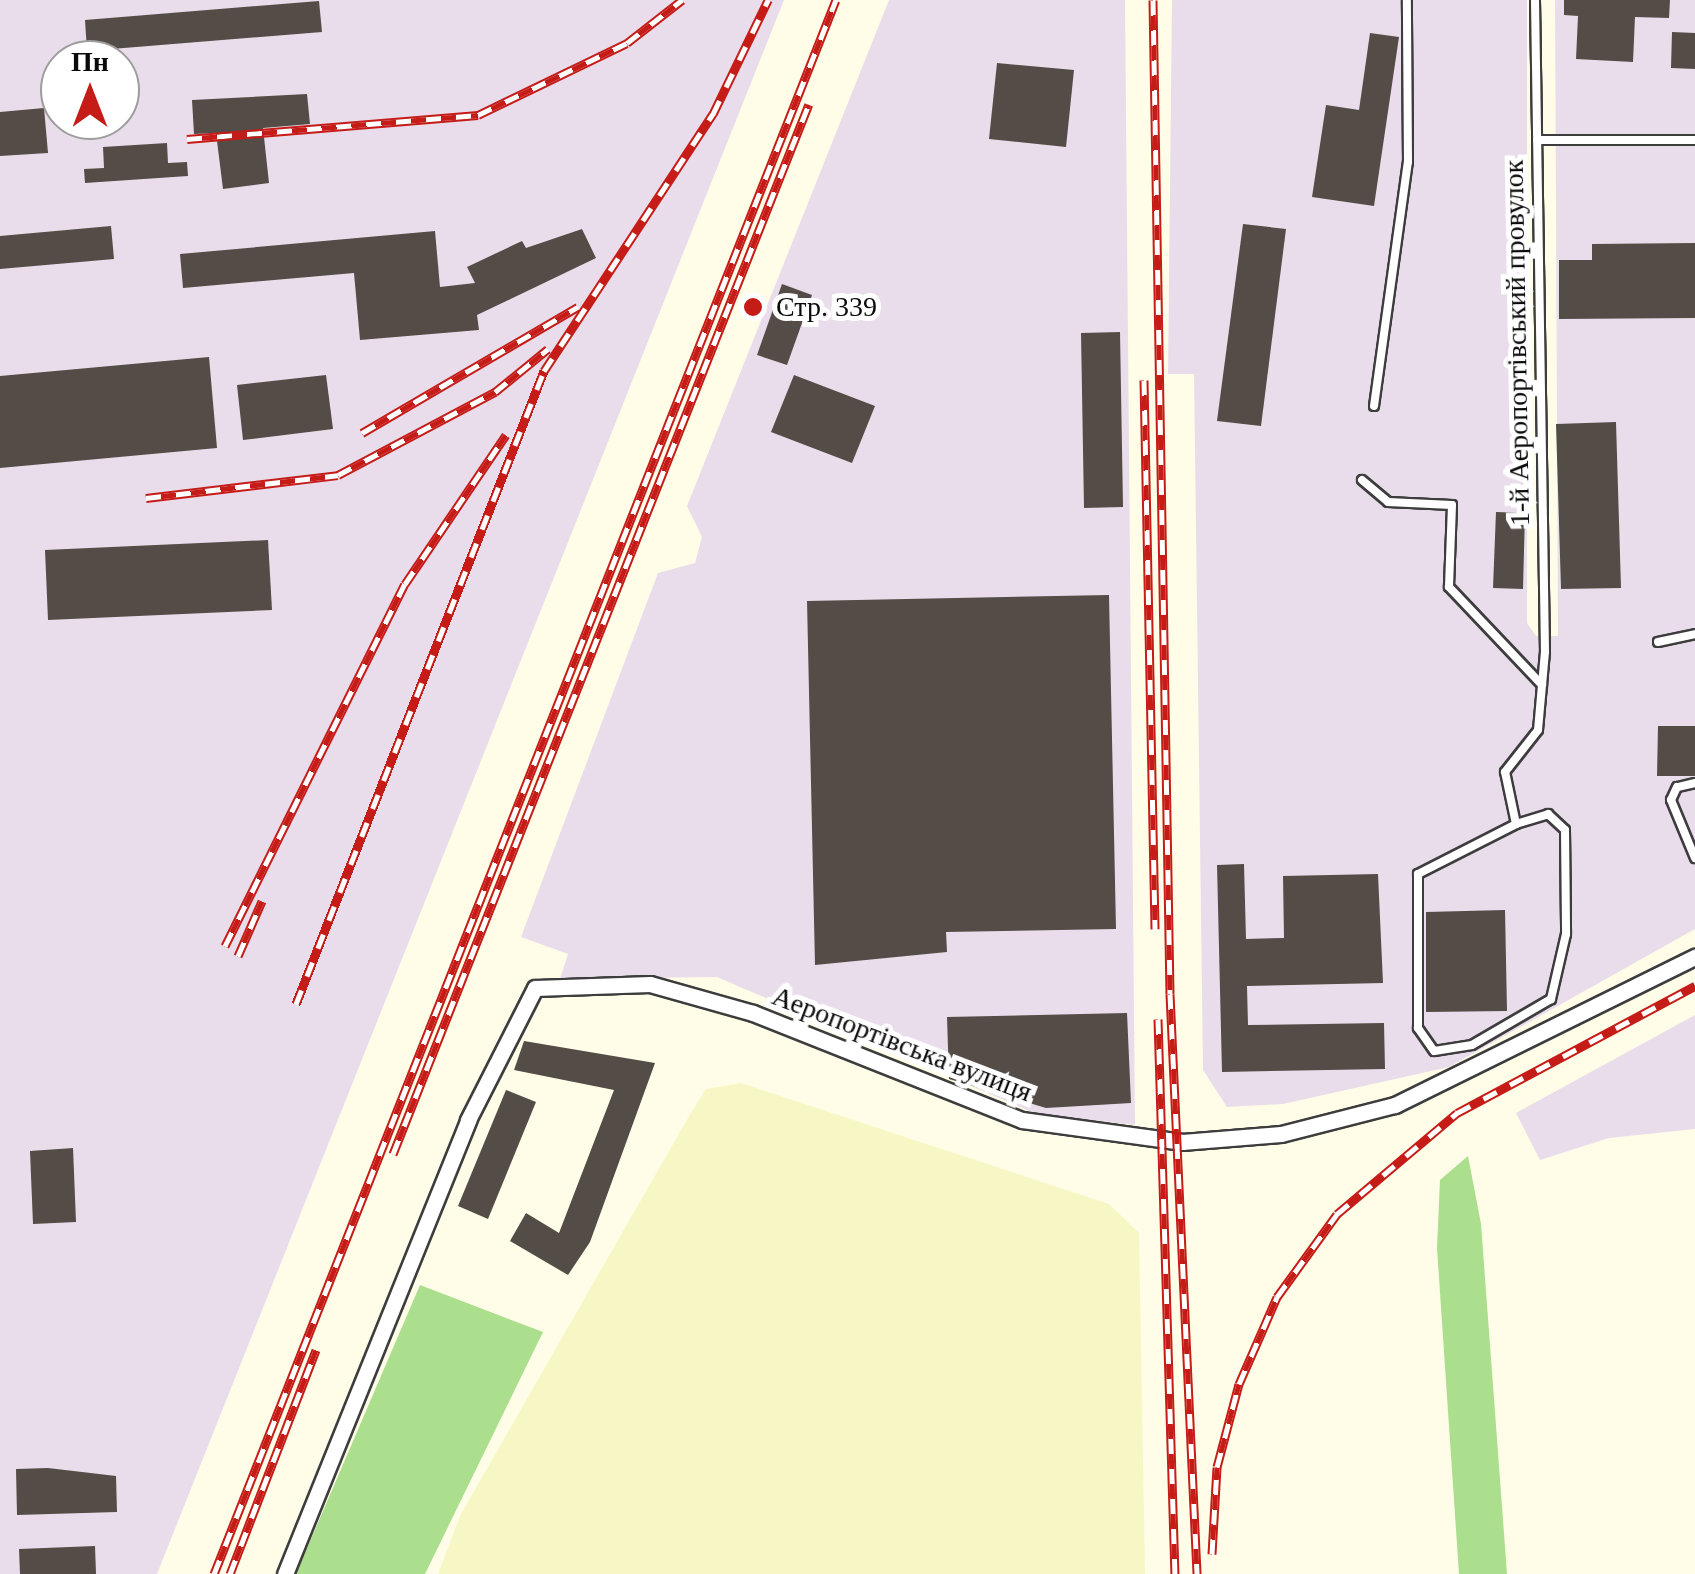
<!DOCTYPE html>
<meta charset="utf-8">
<style>
body{margin:0}
#map{position:relative;width:1695px;height:1574px;overflow:hidden;background:#fffce8;font-family:"Times New Roman",serif}
div>[style]{position:absolute}
.industrial>*{inset:0;background:#eaddeb}
.farmland>*{inset:0;background:#f7f7c6}
.forest>*{inset:0;background:#abde8d}
.building>*{inset:0;background:#544c46}
.roads{filter:drop-shadow(2px 0 #3d3d3d) drop-shadow(-2px 0 #3d3d3d) drop-shadow(0 2px #3d3d3d) drop-shadow(0 -2px #3d3d3d)}
.lane>*{height:8px;margin:-4px;padding:0 4px;transform-origin:4px;border-radius:4px;background:#fff}
.street>*{height:15px;margin:-7.5px;padding:0 7.5px;transform-origin:7.5px;border-radius:7.5px;background:#fff}
.rail>*{height:9px;margin-top:-4.5px;transform-origin:0;background:repeating-linear-gradient(90deg,#fff 0 15px,#c51c18 0 30px);box-sizing:border-box;border-block:2px solid #c51c18}
.dots>*{width:28px;height:28px;translate:-50% -50%;box-sizing:border-box;border:5px solid #fff;border-radius:50%}
span{translate:-50% -50%;white-space:nowrap;text-align:center;line-height:1.15;-webkit-text-stroke:10px #fff;paint-order:stroke}
.poi-label{font-size:28px;color:#0a0a0a}
.left{translate:0 -50%;text-align:left}
.street-label{font-size:28px;color:#0a0a0a}
.north{position:absolute;left:40px;top:40px;width:100px;height:100px;box-sizing:border-box;background:#fff;border:2px solid #9d9d9d;border-radius:50%;rotate:0deg;font-size:28px;font-weight:700;line-height:40px;text-align:center;color:#0a0a0a}
.north::after{content:'';display:block;margin:auto;width:35px;height:45px;background:#c51c18;clip-path:polygon(50% 0,100% 100%,50% 72%,0 100%)}
</style>
<div id="map">
<div class="industrial">
<i style="clip-path:polygon(evenodd,0 0,784px 0,157px 1574px,0 1574px,0 0,60px 60px,120px 60px,120px 120px,60px 120px,60px 60px)"></i>
<i style="clip-path:polygon(889px 0,1125px 0,1135px 1125px,1039px 1115px,717px 977px,560px 979px,568px 954px,521px 937px,658px 573px,695px 563px,702px 537px,687px 506px)"></i>
<i style="clip-path:polygon(1172px 0,1527px 0,1527px 623px,1536px 636px,1558px 636px,1555px 0,1695px 0,1695px 929px,1449px 1067px,1283px 1104px,1227px 1107px,1203px 1070px,1194px 374px,1168px 374px)"></i>
<i style="clip-path:polygon(1695px 1015px,1695px 1129px,1609px 1138px,1540px 1160px,1516px 1113px)"></i>
</div>
<div class="farmland">
<i style="clip-path:polygon(741px 1083px,1109px 1204px,1139px 1233px,1145px 1574px,438px 1574px,461px 1514px,692px 1111px,706px 1089px)"></i>
</div>
<div class="forest">
<i style="clip-path:polygon(1468px 1156px,1481px 1224px,1507px 1574px,1459px 1574px,1437px 1248px,1440px 1180px)"></i>
<i style="clip-path:polygon(420px 1285px,543px 1332px,425px 1574px,296px 1574px)"></i>
</div>
<div class="building">
<i style="clip-path:polygon(1564px 0,1670px 0,1669px 18px,1635px 17px,1633px 62px,1576px 59px,1578px 16px,1564px 15px)"></i>
<i style="clip-path:polygon(319px 1px,322px 32px,87px 51px,85px 20px)"></i>
<i style="clip-path:polygon(1672px 32px,1695px 33px,1695px 69px,1671px 68px)"></i>
<i style="clip-path:polygon(1370px 33px,1399px 37px,1374px 206px,1312px 197px,1326px 105px,1359px 110px)"></i>
<i style="clip-path:polygon(997px 63px,1074px 70px,1066px 147px,989px 139px)"></i>
<i style="clip-path:polygon(307px 94px,310px 124px,263px 128px,269px 183px,223px 189px,216px 133px,194px 134px,192px 100px)"></i>
<i style="clip-path:polygon(44px 108px,48px 153px,0 156px,0 112px)"></i>
<i style="clip-path:polygon(167px 143px,168px 163px,187px 162px,188px 176px,85px 183px,84px 169px,104px 168px,103px 147px)"></i>
<i style="clip-path:polygon(1243px 224px,1286px 229px,1261px 426px,1217px 421px)"></i>
<i style="clip-path:polygon(111px 226px,114px 259px,0 269px,0 236px)"></i>
<i style="clip-path:polygon(582px 229px,596px 258px,477px 315px,479px 330px,360px 340px,354px 273px,183px 288px,180px 254px,435px 231px,440px 287px,475px 283px,467px 267px,522px 241px,526px 248px)"></i>
<i style="clip-path:polygon(1695px 243px,1695px 318px,1559px 319px,1559px 260px,1592px 260px,1592px 244px)"></i>
<i style="clip-path:polygon(782px 284px,812px 295px,787px 365px,757px 355px)"></i>
<i style="clip-path:polygon(1120px 332px,1123px 507px,1084px 508px,1081px 333px)"></i>
<i style="clip-path:polygon(209px 357px,217px 448px,0 468px,0 376px)"></i>
<i style="clip-path:polygon(326px 375px,333px 429px,243px 440px,237px 385px)"></i>
<i style="clip-path:polygon(794px 375px,875px 406px,852px 463px,771px 432px)"></i>
<i style="clip-path:polygon(1616px 422px,1621px 588px,1561px 589px,1556px 424px)"></i>
<i style="clip-path:polygon(1496px 512px,1525px 513px,1523px 589px,1493px 588px)"></i>
<i style="clip-path:polygon(268px 540px,272px 610px,48px 620px,45px 550px)"></i>
<i style="clip-path:polygon(1109px 595px,1116px 929px,946px 932px,947px 952px,815px 965px,807px 601px)"></i>
<i style="clip-path:polygon(1658px 726px,1695px 726px,1695px 776px,1657px 776px)"></i>
<i style="clip-path:polygon(1244px 864px,1246px 939px,1284px 938px,1283px 876px,1378px 874px,1383px 983px,1247px 986px,1248px 1025px,1384px 1023px,1385px 1069px,1222px 1072px,1217px 865px)"></i>
<i style="clip-path:polygon(1505px 910px,1507px 1011px,1426px 1012px,1426px 912px)"></i>
<i style="clip-path:polygon(1127px 1013px,1131px 1103px,1046px 1108px,949px 1079px,947px 1017px)"></i>
<i style="clip-path:polygon(524px 1041px,655px 1063px,590px 1242px,568px 1275px,510px 1241px,526px 1213px,559px 1233px,614px 1090px,514px 1070px)"></i>
<i style="clip-path:polygon(506px 1090px,536px 1102px,488px 1219px,458px 1206px)"></i>
<i style="clip-path:polygon(73px 1148px,76px 1222px,33px 1224px,30px 1151px)"></i>
<i style="clip-path:polygon(48px 1468px,116px 1476px,117px 1512px,17px 1515px,16px 1469px)"></i>
<i style="clip-path:polygon(95px 1546px,96px 1574px,20px 1574px,19px 1549px)"></i>
</div>
<div class="roads">
<div class="lane">
<i style="left:1537px;top:140px;width:158px"></i>
<i style="left:1374px;top:406px;width:246px;rotate:-82.1deg"></i>
<i style="left:1408px;top:162px;width:162px;rotate:-90.4deg"></i>
<i style="left:1362px;top:480px;width:34px;rotate:40deg"></i>
<i style="left:1388px;top:502px;width:64px;rotate:2.7deg"></i>
<i style="left:1452px;top:505px;width:82px;rotate:92.1deg"></i>
<i style="left:1449px;top:587px;width:135px;rotate:46.5deg"></i>
<i style="left:1658px;top:642px;width:38px;rotate:-12deg"></i>
<i style="left:1695px;top:783px;width:18px;rotate:167deg"></i>
<i style="left:1677px;top:787px;width:14px;rotate:115deg"></i>
<i style="left:1671px;top:800px;width:63px;rotate:67.5deg"></i>
<i style="left:1516px;top:824px;width:34px;rotate:-17deg"></i>
<i style="left:1548px;top:814px;width:23px;rotate:43deg"></i>
<i style="left:1565px;top:830px;width:104px;rotate:89.4deg"></i>
<i style="left:1566px;top:934px;width:67px;rotate:103deg"></i>
<i style="left:1551px;top:999px;width:91px;rotate:149.8deg"></i>
<i style="left:1472px;top:1045px;width:38px;rotate:171deg"></i>
<i style="left:1434px;top:1051px;width:28px;rotate:-125deg"></i>
<i style="left:1418px;top:1028px;width:154px;rotate:-90deg"></i>
<i style="left:1418px;top:874px;width:110px;rotate:-27deg"></i>
<i style="left:1516px;top:824px;width:53px;rotate:-101.9deg"></i>
<i style="left:1505px;top:772px;width:53px;rotate:-51.8deg"></i>
<i style="left:1538px;top:730px;width:78px;rotate:-84.9deg"></i>
<i style="left:1545px;top:652px;width:652px;rotate:-90.88deg"></i>
</div>
<div class="street">
<i style="left:285px;top:1574px;width:489px;rotate:-68deg"></i>
<i style="left:468px;top:1120px;width:148px;rotate:-63.1deg"></i>
<i style="left:535px;top:988px;width:115px;rotate:-2deg"></i>
<i style="left:650px;top:984px;width:107px;rotate:15.7deg"></i>
<i style="left:753px;top:1013px;width:289px;rotate:21.7deg"></i>
<i style="left:1022px;top:1120px;width:162px;rotate:7.8deg"></i>
<i style="left:1182px;top:1142px;width:99px;rotate:-4.6deg"></i>
<i style="left:1281px;top:1134px;width:118px;rotate:-14.3deg"></i>
<i style="left:1395px;top:1105px;width:335px;rotate:-26.3deg"></i>
</div>
</div>
<div class="rail">
<i style="left:1153px;top:0;width:994px;rotate:89.02deg"></i>
<i style="left:1170px;top:994px;width:581px;rotate:87.33deg"></i>
<i style="left:187px;top:139px;width:292px;rotate:-4.7deg"></i>
<i style="left:478px;top:115px;width:165px;rotate:-25.8deg"></i>
<i style="left:627px;top:43px;width:70px;rotate:-38deg"></i>
<i style="left:1144px;top:380px;width:549px;rotate:88.85deg"></i>
<i style="left:362px;top:433px;width:250px;rotate:-30.3deg"></i>
<i style="left:146px;top:498px;width:193px;rotate:-6.8deg"></i>
<i style="left:338px;top:475px;width:178px;rotate:-27.9deg"></i>
<i style="left:495px;top:392px;width:68px;rotate:-39.1deg"></i>
<i style="left:225px;top:946px;width:404px;rotate:-63.6deg"></i>
<i style="left:405px;top:584px;width:180px;rotate:-55.9deg"></i>
<i style="left:238px;top:956px;width:60px;rotate:-66.4deg"></i>
<i style="left:296px;top:1004px;width:680px;rotate:-68.61deg"></i>
<i style="left:544px;top:371px;width:308px;rotate:-56.7deg"></i>
<i style="left:713px;top:114px;width:127px;rotate:-64.2deg"></i>
<i style="left:1158px;top:1019px;width:555px;rotate:88.25deg"></i>
<i style="left:393px;top:1154px;width:1129px;rotate:-68.39deg"></i>
<i style="left:1212px;top:1554px;width:87px;rotate:-86.7deg"></i>
<i style="left:1217px;top:1467px;width:86px;rotate:-75.2deg"></i>
<i style="left:1239px;top:1384px;width:95px;rotate:-66.4deg"></i>
<i style="left:1277px;top:1297px;width:102px;rotate:-54.1deg"></i>
<i style="left:1337px;top:1214px;width:157px;rotate:-40.1deg"></i>
<i style="left:1457px;top:1113px;width:270px;rotate:-28.1deg"></i>
<i style="left:214px;top:1574px;width:1692px;rotate:-68.44deg"></i>
<i style="left:230px;top:1574px;width:240px;rotate:-69deg"></i>
</div>
<div class="dots">
<i style="left:753px;top:307px;background:#c51c18"></i>
</div>
<div class="poi-label">
<span class="left" style="left:776px;top:307px">Стр. 339</span>
</div>
<div class="street-label">
<span style="left:1517px;top:343px;rotate:-91deg">1-й Аеропортівський провулок</span>
<span style="left:902px;top:1044px;rotate:21deg">Аеропортівська вулиця</span>
</div>
<div class="north">Пн</div>
</div>
